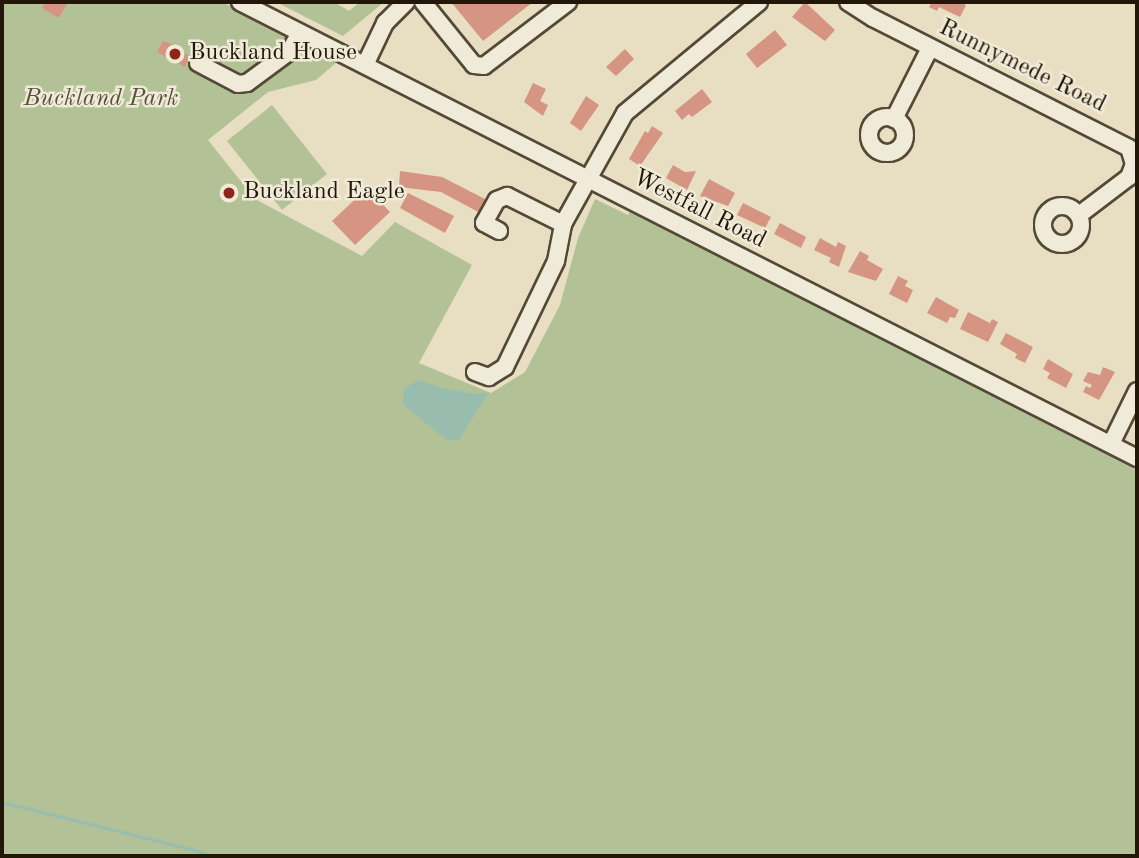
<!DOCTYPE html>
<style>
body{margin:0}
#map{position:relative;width:1139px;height:858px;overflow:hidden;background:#e8dfc3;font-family:"Old Standard TT",serif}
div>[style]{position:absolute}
.green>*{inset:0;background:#b3c296}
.water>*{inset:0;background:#98bdaf}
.stream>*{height:2.5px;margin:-1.25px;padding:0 1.25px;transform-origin:1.25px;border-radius:1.25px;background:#98bdaf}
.building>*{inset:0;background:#d69482}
.roads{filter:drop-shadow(2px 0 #544837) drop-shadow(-2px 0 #544837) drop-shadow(0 2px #544837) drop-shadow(0 -2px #544837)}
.minor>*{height:16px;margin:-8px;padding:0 8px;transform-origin:8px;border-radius:8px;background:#f0ead8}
.minor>.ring{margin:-8px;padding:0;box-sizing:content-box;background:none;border:16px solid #f0ead8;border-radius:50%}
.dots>*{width:19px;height:19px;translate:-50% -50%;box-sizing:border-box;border:4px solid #f0ead8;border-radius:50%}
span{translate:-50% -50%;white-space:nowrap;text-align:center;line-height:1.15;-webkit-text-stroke:5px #f0ead8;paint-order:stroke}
.poi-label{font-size:24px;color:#221608}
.left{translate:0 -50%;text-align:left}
.street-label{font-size:24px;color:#221608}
.park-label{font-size:24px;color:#55523a;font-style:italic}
.frame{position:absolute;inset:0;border:4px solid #221608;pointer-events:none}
</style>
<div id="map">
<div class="green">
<i style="clip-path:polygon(2px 2px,222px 2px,338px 61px,316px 80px,268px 92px,208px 140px,255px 199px,362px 256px,395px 222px,472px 265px,419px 363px,491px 393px,525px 372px,560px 305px,578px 238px,595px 199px,628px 215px,631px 210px,1137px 469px,1137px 856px,2px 856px)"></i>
<i style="clip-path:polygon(276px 2px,334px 2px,349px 11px,360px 2px,384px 2px,343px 36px)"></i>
<i style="clip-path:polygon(272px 105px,327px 174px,282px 210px,227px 141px)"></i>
</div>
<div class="water">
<i style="clip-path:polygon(418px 380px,443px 388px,474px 394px,488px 393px,459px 440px,447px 440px,403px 405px,404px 389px)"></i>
</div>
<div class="stream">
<i style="left:2px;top:802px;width:203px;rotate:14deg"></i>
<i style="left:199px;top:851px;width:12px;rotate:24deg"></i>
</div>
<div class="building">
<i style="clip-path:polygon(46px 2px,68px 2px,59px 18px,42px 8px)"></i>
<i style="clip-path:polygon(451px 2px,533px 2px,483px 41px)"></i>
<i style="clip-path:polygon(805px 2px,835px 30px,825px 41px,792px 17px)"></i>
<i style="clip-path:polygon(932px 2px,960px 2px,966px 5px,960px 17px,939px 7px,937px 11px,929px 7px)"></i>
<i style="clip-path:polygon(775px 30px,787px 45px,757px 68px,746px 54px)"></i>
<i style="clip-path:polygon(163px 41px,180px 47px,179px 50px,190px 56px,185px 67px,157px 52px)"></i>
<i style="clip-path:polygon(625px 49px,634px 59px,616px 76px,606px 67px)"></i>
<i style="clip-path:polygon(533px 83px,546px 89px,540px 101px,548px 105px,543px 116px,524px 102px)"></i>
<i style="clip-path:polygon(702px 89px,712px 102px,692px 117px,689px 114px,682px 120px,675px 111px)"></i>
<i style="clip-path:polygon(586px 96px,599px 105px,581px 131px,570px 123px)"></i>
<i style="clip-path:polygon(652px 126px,663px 133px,640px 166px,629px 159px,645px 131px,648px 133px)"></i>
<i style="clip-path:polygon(673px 165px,685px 172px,696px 171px,687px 190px,666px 178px)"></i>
<i style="clip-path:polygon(400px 171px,442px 177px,489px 201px,482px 214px,441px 192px,399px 187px)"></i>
<i style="clip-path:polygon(709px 179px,735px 193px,728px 206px,700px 196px)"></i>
<i style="clip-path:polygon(367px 188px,390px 212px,355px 245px,332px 221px)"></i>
<i style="clip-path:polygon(408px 193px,454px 216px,445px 233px,400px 208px)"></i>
<i style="clip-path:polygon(743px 203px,771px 217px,765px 228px,737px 215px)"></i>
<i style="clip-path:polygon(780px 223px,806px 237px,801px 248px,774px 234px)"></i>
<i style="clip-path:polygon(820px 238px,836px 247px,838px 242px,846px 246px,839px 267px,829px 262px,831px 258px,814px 250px)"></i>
<i style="clip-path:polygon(860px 251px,869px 256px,867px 260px,883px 269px,876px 281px,848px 272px)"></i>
<i style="clip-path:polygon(898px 276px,908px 281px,905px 286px,913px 290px,907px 303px,889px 294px)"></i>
<i style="clip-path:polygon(936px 297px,959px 310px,955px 318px,950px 317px,947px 323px,927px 313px)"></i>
<i style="clip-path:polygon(968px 312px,990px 323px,992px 319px,998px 322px,988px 342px,960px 329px)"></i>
<i style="clip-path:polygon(1006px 333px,1033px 347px,1025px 363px,1015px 358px,1017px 354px,1000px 344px)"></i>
<i style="clip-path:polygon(1048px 359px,1073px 374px,1066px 388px,1047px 378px,1050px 373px,1043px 369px)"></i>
<i style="clip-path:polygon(1103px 367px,1115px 372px,1099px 400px,1083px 392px,1086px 386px,1090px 388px,1092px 385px,1083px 381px,1088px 372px,1100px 375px)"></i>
</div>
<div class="roads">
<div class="minor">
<i style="left:240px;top:2px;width:1006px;rotate:26.95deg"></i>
<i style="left:423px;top:2px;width:81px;rotate:51deg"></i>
<i style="left:474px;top:65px;width:10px;rotate:6deg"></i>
<i style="left:484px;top:66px;width:106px;rotate:-37.3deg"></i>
<i style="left:848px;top:2px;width:30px;rotate:33deg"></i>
<i style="left:873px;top:18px;width:287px;rotate:26.9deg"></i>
<i style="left:1129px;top:148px;width:17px;rotate:73deg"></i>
<i style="left:1134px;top:164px;width:14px;rotate:111deg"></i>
<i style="left:1129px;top:177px;width:63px;rotate:142.8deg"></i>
<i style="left:198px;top:63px;width:45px;rotate:27.7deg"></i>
<i style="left:238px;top:84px;width:9px;rotate:-6deg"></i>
<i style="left:247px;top:83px;width:52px;rotate:-36.4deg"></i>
<i style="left:289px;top:52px;width:22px;rotate:-60deg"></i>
<i style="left:365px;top:65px;width:47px;rotate:-64.5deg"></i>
<i style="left:385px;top:23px;width:30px;rotate:-45deg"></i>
<i class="ring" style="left:869px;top:117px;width:20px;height:20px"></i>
<i style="left:894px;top:119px;width:80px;rotate:-63.1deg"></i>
<i class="ring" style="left:1043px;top:206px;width:22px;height:22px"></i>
<i style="left:499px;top:231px;width:17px;rotate:-152deg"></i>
<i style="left:484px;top:223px;width:26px;rotate:-61deg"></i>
<i style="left:497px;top:200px;width:11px;rotate:-22deg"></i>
<i style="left:507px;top:196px;width:63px;rotate:26.6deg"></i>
<i style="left:475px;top:372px;width:15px;rotate:20deg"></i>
<i style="left:489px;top:377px;width:19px;rotate:-32deg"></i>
<i style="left:505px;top:367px;width:118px;rotate:-64.3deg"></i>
<i style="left:556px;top:261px;width:38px;rotate:-79deg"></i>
<i style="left:563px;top:224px;width:127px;rotate:-60.8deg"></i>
<i style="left:625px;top:113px;width:174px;rotate:-39.6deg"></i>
<i style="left:1111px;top:444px;width:59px;rotate:-63.9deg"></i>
</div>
</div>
<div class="dots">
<i style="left:175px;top:54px;background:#8f2418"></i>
<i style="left:229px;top:193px;background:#8f2418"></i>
</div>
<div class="poi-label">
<span class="left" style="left:189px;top:54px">Buckland House</span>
<span class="left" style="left:243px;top:193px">Buckland Eagle</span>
</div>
<div class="street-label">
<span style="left:1022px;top:67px;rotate:26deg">Runnymede Road</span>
<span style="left:699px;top:210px;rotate:27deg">Westfall Road</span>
</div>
<div class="park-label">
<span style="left:101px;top:100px">Buckland Park</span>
</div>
<div class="frame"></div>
</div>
